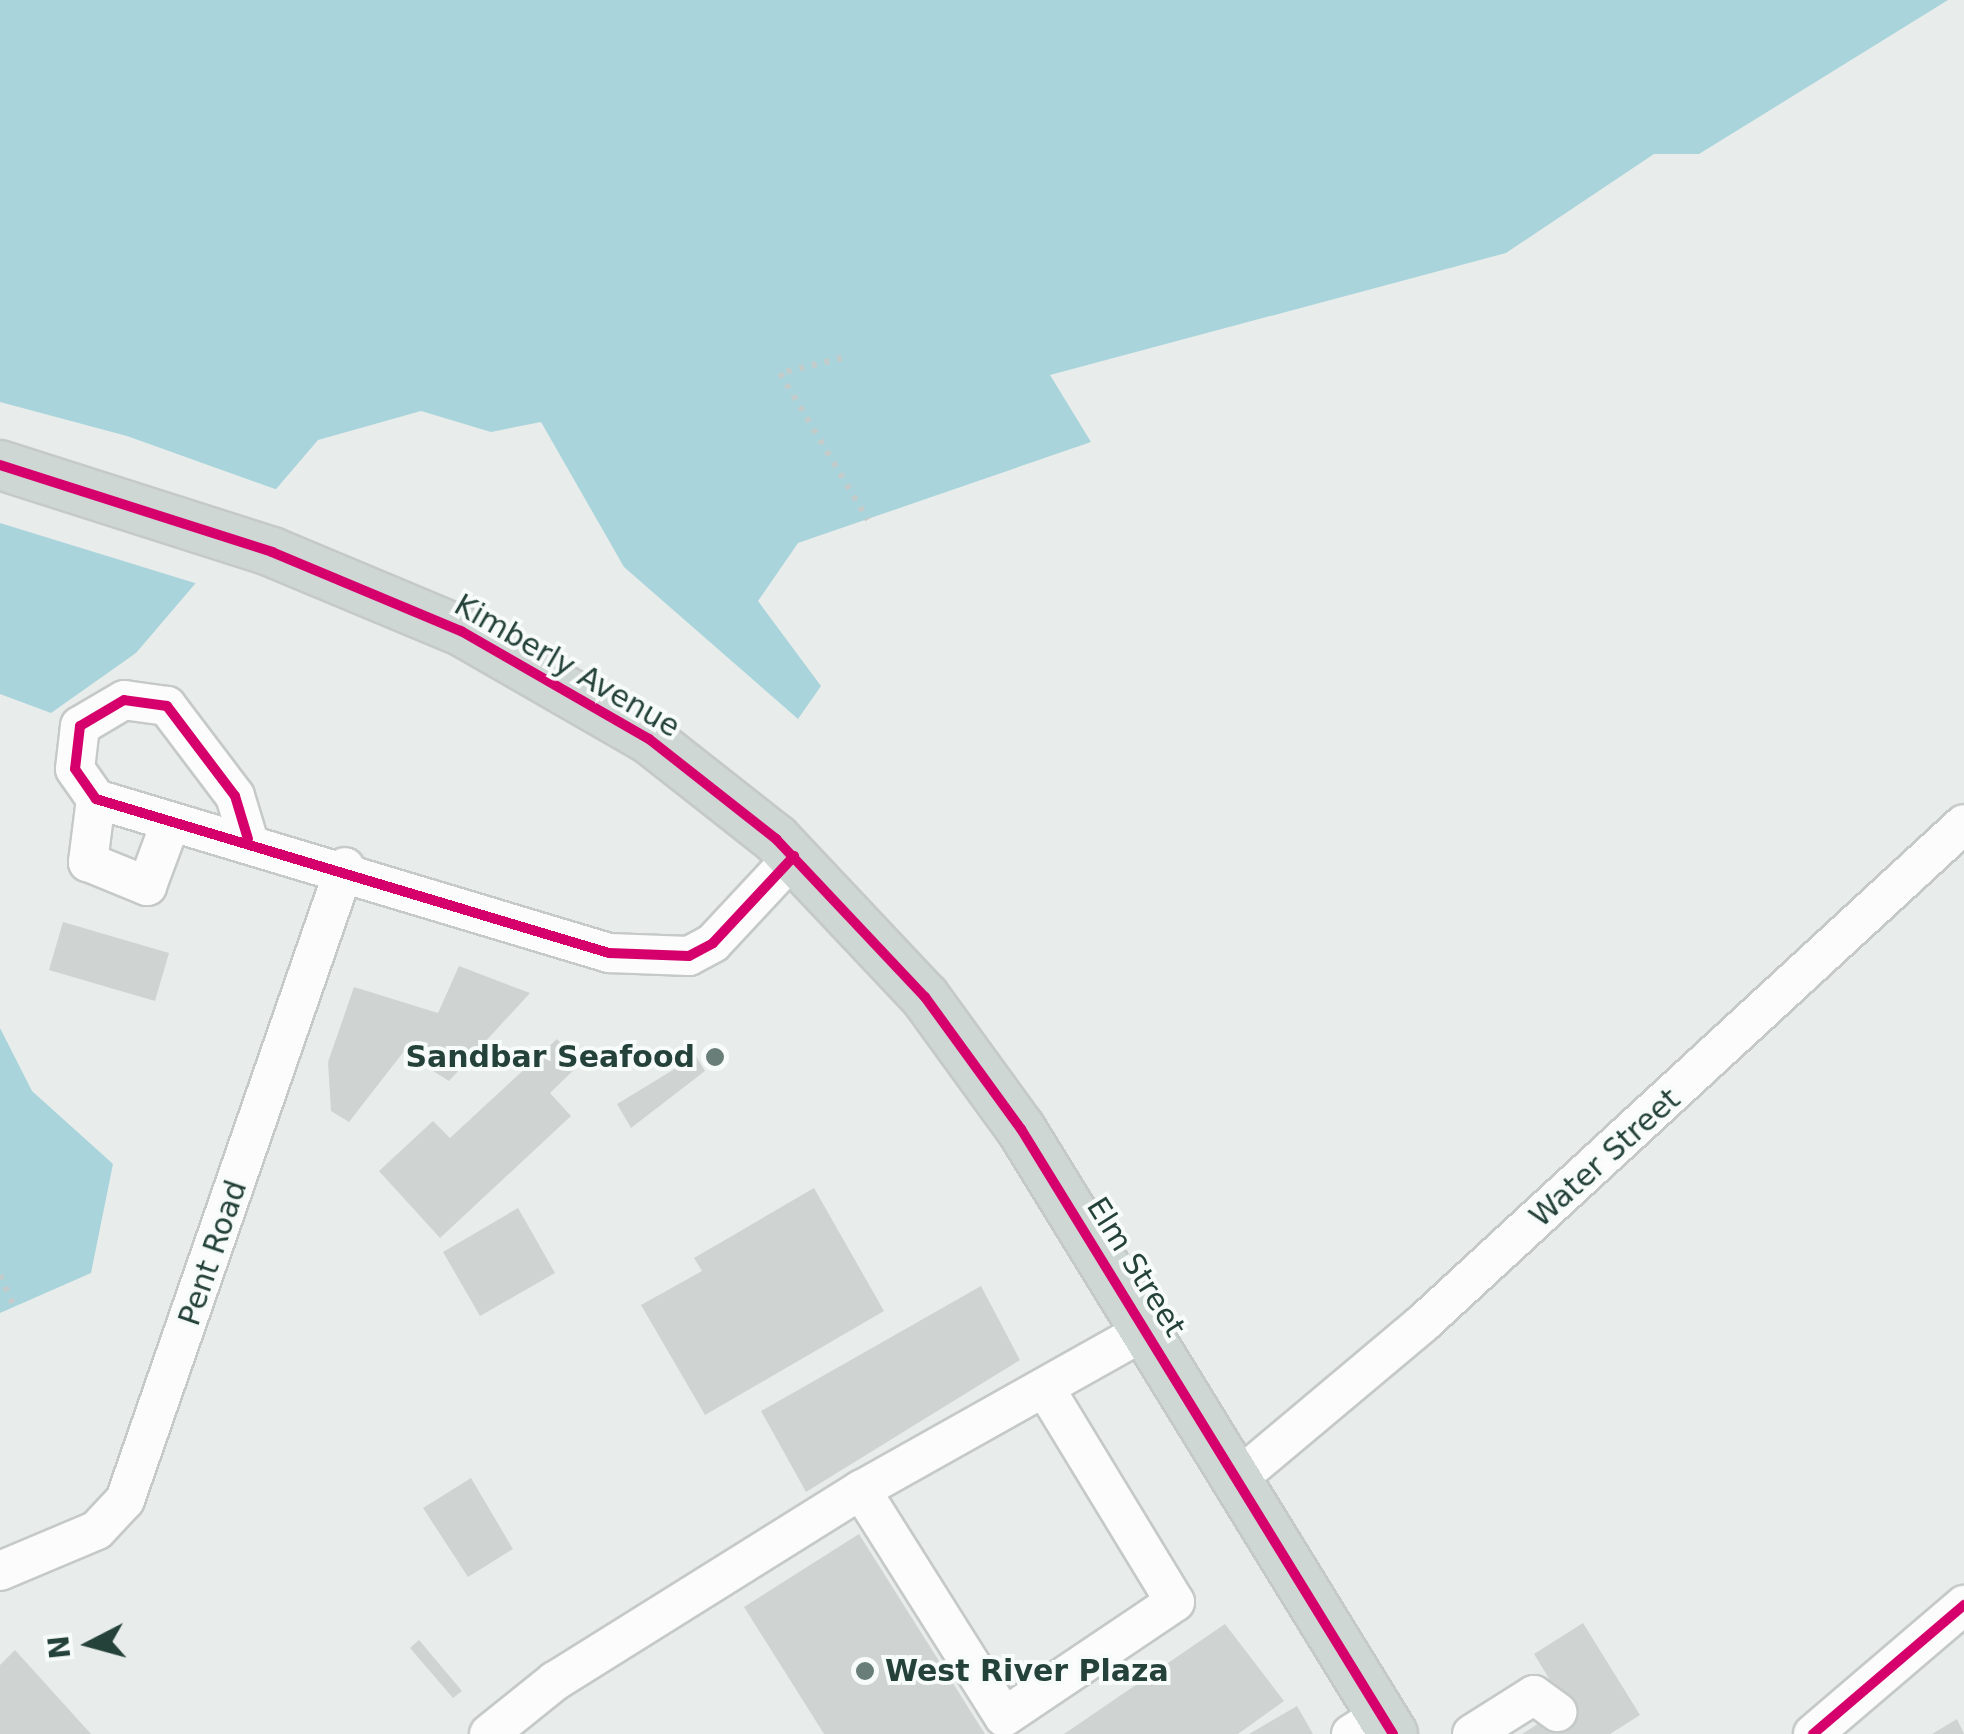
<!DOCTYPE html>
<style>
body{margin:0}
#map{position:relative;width:1964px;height:1734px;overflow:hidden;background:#e8edeb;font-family:"DejaVu Sans",sans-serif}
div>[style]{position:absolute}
.water>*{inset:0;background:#a9d4db}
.pier>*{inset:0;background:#e8edeb}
.building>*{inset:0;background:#cfd4d2}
.path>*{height:6px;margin-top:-3px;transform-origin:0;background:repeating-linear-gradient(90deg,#c3ccca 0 5px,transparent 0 13px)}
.roads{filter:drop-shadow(2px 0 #c5cac8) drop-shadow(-2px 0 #c5cac8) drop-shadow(0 2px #c5cac8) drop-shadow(0 -2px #c5cac8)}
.minor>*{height:38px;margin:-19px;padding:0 19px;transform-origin:19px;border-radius:19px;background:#fcfcfc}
.major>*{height:48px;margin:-24px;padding:0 24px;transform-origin:24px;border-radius:24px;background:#cfd7d5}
.cycleway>*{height:10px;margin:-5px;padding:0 5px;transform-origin:5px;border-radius:5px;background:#d6006c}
.dots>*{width:28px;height:28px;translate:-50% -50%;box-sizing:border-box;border:5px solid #f7fbf9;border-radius:50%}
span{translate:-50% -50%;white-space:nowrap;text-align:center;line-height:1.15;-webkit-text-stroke:8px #f7fbf9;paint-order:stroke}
.street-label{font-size:30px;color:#24423a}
.poi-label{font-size:30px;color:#24423a;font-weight:700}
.right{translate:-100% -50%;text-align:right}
.left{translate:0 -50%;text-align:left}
.north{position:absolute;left:40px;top:1594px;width:100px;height:100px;-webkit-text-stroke:8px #f7fbf9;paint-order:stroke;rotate:264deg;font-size:28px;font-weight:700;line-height:40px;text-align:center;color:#24423a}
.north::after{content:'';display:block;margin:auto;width:35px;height:45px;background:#24423a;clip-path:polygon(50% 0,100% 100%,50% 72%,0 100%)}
</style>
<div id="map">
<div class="water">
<i style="clip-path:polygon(0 0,1948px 0,1699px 154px,1654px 154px,1506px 253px,1050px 375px,1091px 442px,798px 543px,758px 601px,821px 686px,798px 719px,624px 567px,541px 422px,491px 432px,421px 411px,318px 440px,136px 653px,51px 713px,0 694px)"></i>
<i style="clip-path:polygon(0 1028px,32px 1091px,113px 1164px,91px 1273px,0 1313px)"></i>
</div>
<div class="pier">
<i style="clip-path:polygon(0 402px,127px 436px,278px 490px,198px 584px,0 523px)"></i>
</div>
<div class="building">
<i style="clip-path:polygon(63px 922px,169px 953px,155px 1001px,49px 970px)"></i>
<i style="clip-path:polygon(459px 966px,530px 993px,449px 1081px,422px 1064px,427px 1053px,412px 1041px,349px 1122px,331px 1111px,328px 1062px,354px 987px,438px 1013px)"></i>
<i style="clip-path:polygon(557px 1039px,580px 1064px,550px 1093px,571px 1116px,440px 1238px,379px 1171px,433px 1121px,450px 1138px)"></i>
<i style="clip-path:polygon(696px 1056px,705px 1071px,631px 1128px,617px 1104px)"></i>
<i style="clip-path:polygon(814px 1188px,884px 1311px,705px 1415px,641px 1305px,702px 1271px,694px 1258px)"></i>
<i style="clip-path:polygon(518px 1208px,555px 1273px,480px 1316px,443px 1252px)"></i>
<i style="clip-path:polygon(981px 1286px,1020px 1360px,806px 1492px,761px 1411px)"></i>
<i style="clip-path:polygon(471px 1478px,513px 1549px,468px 1577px,423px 1508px)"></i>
<i style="clip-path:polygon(859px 1534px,985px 1734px,824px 1734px,744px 1607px)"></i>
<i style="clip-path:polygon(1583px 1623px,1640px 1715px,1610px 1734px,1522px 1734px,1566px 1706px,1534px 1654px)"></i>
<i style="clip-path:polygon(1225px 1624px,1284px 1701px,1238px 1734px,1064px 1734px)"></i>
<i style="clip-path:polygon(419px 1640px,462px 1691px,453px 1698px,410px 1648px)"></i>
<i style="clip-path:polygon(15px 1650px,91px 1734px,0 1734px,0 1665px)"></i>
<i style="clip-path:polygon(1297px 1706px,1313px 1734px,1249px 1734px)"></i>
<i style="clip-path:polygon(1957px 1719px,1964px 1734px,1932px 1734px)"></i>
</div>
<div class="path">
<i style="left:842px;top:358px;width:64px;rotate:166.4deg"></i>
<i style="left:780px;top:373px;width:171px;rotate:59.1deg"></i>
<i style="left:0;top:1275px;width:35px;rotate:66deg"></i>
</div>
<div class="roads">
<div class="minor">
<i style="left:96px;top:799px;width:64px;rotate:97.2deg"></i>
<i style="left:88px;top:862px;width:64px;rotate:22.1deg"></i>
<i style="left:147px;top:886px;width:63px;rotate:-69.6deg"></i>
<i style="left:248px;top:839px;width:45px;rotate:-106.8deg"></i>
<i style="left:235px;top:796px;width:113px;rotate:-127.1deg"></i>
<i style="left:167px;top:706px;width:43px;rotate:-172.1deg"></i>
<i style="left:124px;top:700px;width:51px;rotate:149.4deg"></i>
<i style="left:80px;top:726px;width:43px;rotate:96.6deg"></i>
<i style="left:75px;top:769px;width:37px;rotate:55deg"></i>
<i style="left:96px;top:799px;width:536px;rotate:16.71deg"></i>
<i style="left:609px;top:953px;width:80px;rotate:2.1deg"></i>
<i style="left:689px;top:956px;width:27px;rotate:-28deg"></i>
<i style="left:713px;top:943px;width:119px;rotate:-47deg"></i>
<i style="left:1236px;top:1480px;width:243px;rotate:-40deg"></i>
<i style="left:1422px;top:1324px;width:737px;rotate:-42.69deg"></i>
<i style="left:861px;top:1490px;width:268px;rotate:57.8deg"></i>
<i style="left:1004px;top:1717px;width:206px;rotate:-33.9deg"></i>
<i style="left:1175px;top:1602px;width:248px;rotate:-121.3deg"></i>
<i style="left:0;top:1571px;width:105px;rotate:-22.9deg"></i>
<i style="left:97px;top:1530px;width:41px;rotate:-47deg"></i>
<i style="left:125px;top:1500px;width:670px;rotate:-70.84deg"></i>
<i style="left:489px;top:1734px;width:85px;rotate:-38.8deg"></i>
<i style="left:555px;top:1681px;width:361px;rotate:-32deg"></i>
<i style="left:861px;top:1490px;width:327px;rotate:-29.3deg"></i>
<i style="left:1351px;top:1734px;width:36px;rotate:-32deg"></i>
<i style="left:1472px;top:1734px;width:73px;rotate:-32.2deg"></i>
<i style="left:1534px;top:1695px;width:29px;rotate:36deg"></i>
<i style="left:1813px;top:1734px;width:199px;rotate:-40.5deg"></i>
</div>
<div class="major">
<i style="left:0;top:465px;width:286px;rotate:17.7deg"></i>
<i style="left:272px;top:552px;width:205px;rotate:22.7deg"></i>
<i style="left:461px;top:631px;width:217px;rotate:29.9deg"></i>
<i style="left:649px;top:739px;width:162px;rotate:38.2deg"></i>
<i style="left:776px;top:839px;width:217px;rotate:46.7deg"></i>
<i style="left:925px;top:997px;width:163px;rotate:54deg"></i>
<i style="left:1021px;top:1129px;width:710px;rotate:58.41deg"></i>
</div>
</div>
<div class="cycleway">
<i style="left:0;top:465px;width:286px;rotate:17.7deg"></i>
<i style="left:272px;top:552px;width:205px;rotate:22.7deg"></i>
<i style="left:461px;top:631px;width:217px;rotate:29.9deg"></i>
<i style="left:649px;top:739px;width:162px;rotate:38.2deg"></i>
<i style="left:776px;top:839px;width:217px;rotate:46.7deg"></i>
<i style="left:925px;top:997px;width:163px;rotate:54deg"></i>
<i style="left:1021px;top:1129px;width:710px;rotate:58.41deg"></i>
<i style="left:248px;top:839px;width:45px;rotate:-106.8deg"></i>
<i style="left:235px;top:796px;width:113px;rotate:-127.1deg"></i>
<i style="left:167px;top:706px;width:43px;rotate:-172.1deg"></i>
<i style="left:124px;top:700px;width:51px;rotate:149.4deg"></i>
<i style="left:80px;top:726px;width:43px;rotate:96.6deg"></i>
<i style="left:75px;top:769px;width:37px;rotate:55deg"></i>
<i style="left:96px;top:799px;width:536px;rotate:16.71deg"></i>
<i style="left:609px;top:953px;width:80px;rotate:2.1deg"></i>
<i style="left:689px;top:956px;width:27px;rotate:-28deg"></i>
<i style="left:713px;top:943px;width:119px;rotate:-47deg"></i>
<i style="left:1813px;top:1734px;width:199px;rotate:-40.5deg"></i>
</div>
<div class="dots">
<i style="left:715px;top:1057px;background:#697e78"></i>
<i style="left:865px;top:1671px;background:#697e78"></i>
</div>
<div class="street-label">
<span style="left:567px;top:666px;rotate:30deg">Kimberly Avenue</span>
<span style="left:1605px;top:1158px;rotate:-42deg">Water Street</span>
<span style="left:213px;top:1253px;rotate:-71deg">Pent Road</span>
<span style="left:1136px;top:1267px;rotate:58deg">Elm Street</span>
</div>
<div class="poi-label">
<span class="right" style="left:695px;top:1057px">Sandbar Seafood</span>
<span class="left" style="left:885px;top:1671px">West River Plaza</span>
</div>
<div class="north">N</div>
</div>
